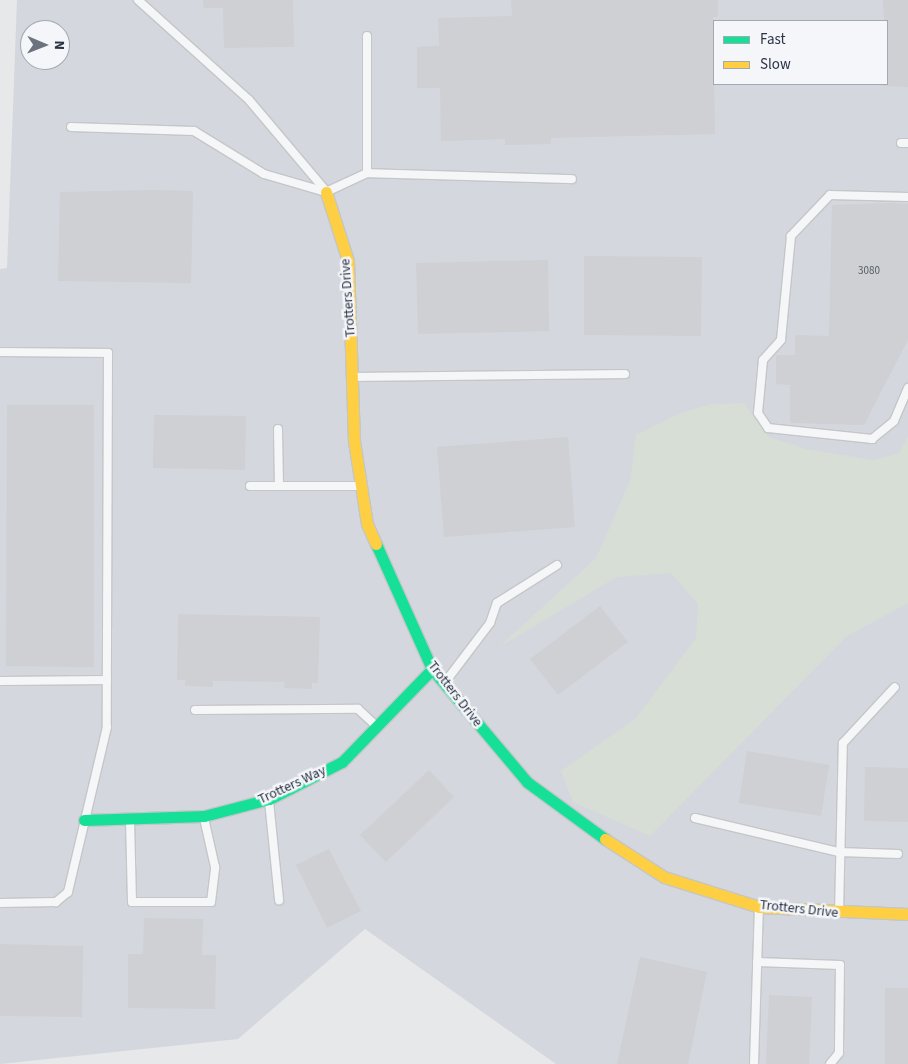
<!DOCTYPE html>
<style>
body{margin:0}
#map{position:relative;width:908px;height:1064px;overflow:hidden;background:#e6e8ea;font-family:"Source Sans 3",sans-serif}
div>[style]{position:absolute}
.built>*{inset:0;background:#d4d7dd}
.green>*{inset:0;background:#d6ded6}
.building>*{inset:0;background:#ced0d3}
.roads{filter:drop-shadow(1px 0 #c4c6c8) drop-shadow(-1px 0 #c4c6c8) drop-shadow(0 1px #c4c6c8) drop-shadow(0 -1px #c4c6c8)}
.lane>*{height:8px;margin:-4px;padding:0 4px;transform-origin:4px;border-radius:4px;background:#f5f6f7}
.fast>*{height:11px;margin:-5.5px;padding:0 5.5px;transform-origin:5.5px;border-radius:5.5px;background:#16e098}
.slow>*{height:11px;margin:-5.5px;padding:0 5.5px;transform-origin:5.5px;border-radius:5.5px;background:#ffcf43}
span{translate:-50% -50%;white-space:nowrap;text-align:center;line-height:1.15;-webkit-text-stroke:5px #f4f6f9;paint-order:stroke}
.number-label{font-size:11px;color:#545c69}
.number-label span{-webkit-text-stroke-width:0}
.street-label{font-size:14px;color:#2b3445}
.legend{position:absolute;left:713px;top:20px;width:175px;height:65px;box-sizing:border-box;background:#f4f6f9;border:1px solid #a4a8b1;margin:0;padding:6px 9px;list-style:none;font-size:15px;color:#2b3445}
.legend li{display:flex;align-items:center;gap:10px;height:25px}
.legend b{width:25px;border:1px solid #a4a8b1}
.north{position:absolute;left:20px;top:20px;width:50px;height:50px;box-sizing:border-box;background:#f4f6f9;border:1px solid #a4a8b1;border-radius:50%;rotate:91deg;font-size:14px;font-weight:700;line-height:20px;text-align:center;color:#2b3445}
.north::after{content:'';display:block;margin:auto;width:18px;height:22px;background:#6c737f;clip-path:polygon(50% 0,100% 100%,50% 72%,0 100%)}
</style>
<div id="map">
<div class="built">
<i style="clip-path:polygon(evenodd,17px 0,908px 0,908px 1064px,556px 1064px,365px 929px,238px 1039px,0 1064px,0 269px,7px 268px,17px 0,714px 21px,887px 21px,887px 84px,714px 84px,714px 21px,17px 0,30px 30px,60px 30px,60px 60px,30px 60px,30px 30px)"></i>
</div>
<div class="green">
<i style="clip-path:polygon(744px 403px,769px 437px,806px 449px,873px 460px,899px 453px,908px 436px,908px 603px,847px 636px,650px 836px,573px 802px,561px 771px,636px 718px,696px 638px,698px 604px,671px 573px,617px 577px,499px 647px,596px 558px,630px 481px,636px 435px,680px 413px,712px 404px)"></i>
</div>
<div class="building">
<i style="clip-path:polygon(203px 0,293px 0,294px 47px,224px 48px,223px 8px,204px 8px)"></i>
<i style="clip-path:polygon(511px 0,718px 0,718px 17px,713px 17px,715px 134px,551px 138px,551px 144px,505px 145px,505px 139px,441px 141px,440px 88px,417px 88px,417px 47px,439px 46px,438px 18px,512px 16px)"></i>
<i style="clip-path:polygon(883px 0,908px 0,908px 87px,882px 86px,887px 84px)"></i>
<i style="clip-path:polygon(154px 190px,193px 191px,191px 283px,58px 281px,60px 192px)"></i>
<i style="clip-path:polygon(892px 203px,908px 204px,908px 340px,864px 425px,790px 423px,790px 385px,776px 384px,776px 355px,795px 355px,795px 335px,829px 336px,832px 205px)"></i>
<i style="clip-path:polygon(584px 256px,702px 257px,701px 336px,584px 335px)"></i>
<i style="clip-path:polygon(548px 260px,549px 331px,418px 334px,416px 263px)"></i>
<i style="clip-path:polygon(7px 405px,94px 405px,94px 667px,6px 666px)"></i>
<i style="clip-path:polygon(154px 415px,246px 416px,245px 470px,153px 468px)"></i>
<i style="clip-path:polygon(568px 437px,575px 527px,444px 537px,437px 447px)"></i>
<i style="clip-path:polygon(600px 606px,628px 642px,558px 695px,530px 659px)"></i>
<i style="clip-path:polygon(178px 614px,320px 617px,318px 683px,312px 683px,312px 689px,284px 688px,285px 682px,213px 681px,213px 687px,185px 686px,185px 680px,177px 680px)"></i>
<i style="clip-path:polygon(747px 751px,829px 765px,821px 816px,739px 803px)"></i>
<i style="clip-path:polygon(865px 767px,908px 768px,908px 822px,864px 821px)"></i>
<i style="clip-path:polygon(429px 770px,454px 797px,386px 862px,360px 835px)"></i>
<i style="clip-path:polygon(329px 849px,361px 911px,327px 928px,296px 865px)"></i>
<i style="clip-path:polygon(144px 918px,203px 919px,202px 955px,216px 955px,215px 1009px,128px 1008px,128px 954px,143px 954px)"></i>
<i style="clip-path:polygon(0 944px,83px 946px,82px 1017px,0 1016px)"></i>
<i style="clip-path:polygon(640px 957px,707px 972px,688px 1064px,617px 1064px)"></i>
<i style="clip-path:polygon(885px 988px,908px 988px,908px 1064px,885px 1064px)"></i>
<i style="clip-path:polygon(769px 995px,812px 997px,809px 1064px,766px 1064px)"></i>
</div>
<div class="roads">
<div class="lane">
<i style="left:138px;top:0;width:149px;rotate:42deg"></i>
<i style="left:249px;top:100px;width:118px;rotate:49.8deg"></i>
<i style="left:367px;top:36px;width:137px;rotate:90deg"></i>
<i style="left:71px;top:127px;width:123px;rotate:1.9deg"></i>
<i style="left:194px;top:131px;width:82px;rotate:31.6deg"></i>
<i style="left:264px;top:174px;width:65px;rotate:16.2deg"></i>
<i style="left:326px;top:192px;width:45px;rotate:-24.9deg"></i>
<i style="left:367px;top:173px;width:205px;rotate:1.7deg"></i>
<i style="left:901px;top:143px;width:7px"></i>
<i style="left:908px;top:197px;width:78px;rotate:-178.5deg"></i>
<i style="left:830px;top:195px;width:57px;rotate:133.6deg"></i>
<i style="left:791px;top:236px;width:104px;rotate:95.5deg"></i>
<i style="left:781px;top:340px;width:27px;rotate:132deg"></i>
<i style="left:763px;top:360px;width:53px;rotate:95.4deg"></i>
<i style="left:758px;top:413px;width:18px;rotate:56deg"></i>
<i style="left:768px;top:428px;width:105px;rotate:6deg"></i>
<i style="left:872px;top:439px;width:28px;rotate:-39deg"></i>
<i style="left:894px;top:421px;width:36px;rotate:-67deg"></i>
<i style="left:0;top:352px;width:108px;rotate:0.5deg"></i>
<i style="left:108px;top:353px;width:374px;rotate:90.2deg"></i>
<i style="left:107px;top:727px;width:170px;rotate:103.3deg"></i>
<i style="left:68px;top:892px;width:16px;rotate:140deg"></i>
<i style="left:56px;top:902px;width:56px;rotate:179deg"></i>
<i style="left:354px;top:377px;width:271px;rotate:-0.6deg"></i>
<i style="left:278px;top:429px;width:57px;rotate:89deg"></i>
<i style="left:250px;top:486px;width:109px"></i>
<i style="left:0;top:681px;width:107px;rotate:-0.5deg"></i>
<i style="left:446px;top:681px;width:73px;rotate:-52.8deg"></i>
<i style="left:490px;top:623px;width:21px;rotate:-71deg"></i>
<i style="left:497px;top:603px;width:71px;rotate:-32.3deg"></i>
<i style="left:195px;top:710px;width:163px;rotate:-0.4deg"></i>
<i style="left:358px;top:709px;width:23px;rotate:43deg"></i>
<i style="left:269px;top:801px;width:100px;rotate:84.2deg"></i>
<i style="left:695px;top:818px;width:148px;rotate:13.3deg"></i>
<i style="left:839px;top:852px;width:59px;rotate:1.9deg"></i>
<i style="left:130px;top:820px;width:82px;rotate:88.6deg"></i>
<i style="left:132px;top:902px;width:79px"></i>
<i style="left:211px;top:902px;width:35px;rotate:-83deg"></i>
<i style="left:215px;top:867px;width:50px;rotate:-102.7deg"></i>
<i style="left:839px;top:913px;width:170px;rotate:-88.7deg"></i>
<i style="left:843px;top:743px;width:76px;rotate:-47.1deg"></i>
<i style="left:757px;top:962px;width:83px;rotate:2.1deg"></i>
<i style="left:840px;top:965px;width:88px;rotate:90.7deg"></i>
<i style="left:839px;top:1053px;width:14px;rotate:129deg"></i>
<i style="left:754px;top:1064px;width:155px;rotate:-88.2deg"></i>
</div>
<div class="fast">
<i style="left:376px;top:544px;width:137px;rotate:65.9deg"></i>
<i style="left:432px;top:669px;width:148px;rotate:49.9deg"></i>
<i style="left:527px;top:782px;width:97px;rotate:36.2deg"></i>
<i style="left:84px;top:820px;width:120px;rotate:-1.9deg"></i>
<i style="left:204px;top:816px;width:67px;rotate:-14.7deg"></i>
<i style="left:269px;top:799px;width:82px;rotate:-26.9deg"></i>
<i style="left:342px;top:762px;width:129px;rotate:-45.9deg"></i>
</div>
<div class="slow">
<i style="left:326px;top:192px;width:72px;rotate:72.3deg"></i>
<i style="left:348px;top:261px;width:180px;rotate:88.1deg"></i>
<i style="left:354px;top:441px;width:84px;rotate:81.1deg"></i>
<i style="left:367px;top:524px;width:22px;rotate:66deg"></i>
<i style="left:605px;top:839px;width:70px;rotate:32.8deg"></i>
<i style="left:664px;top:877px;width:100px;rotate:17.5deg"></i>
<i style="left:759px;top:907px;width:149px;rotate:2.7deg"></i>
</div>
</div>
<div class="number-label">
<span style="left:869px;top:271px">3080</span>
</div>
<div class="street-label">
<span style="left:348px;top:298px;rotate:-94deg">Trotters Drive</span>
<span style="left:455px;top:694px;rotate:52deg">Trotters Drive</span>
<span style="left:292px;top:785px;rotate:-25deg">Trotters Way</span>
<span style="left:799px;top:909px;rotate:6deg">Trotters Drive</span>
</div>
<ul class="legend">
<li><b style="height:6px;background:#16e098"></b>Fast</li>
<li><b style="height:6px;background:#ffcf43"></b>Slow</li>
</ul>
<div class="north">N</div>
</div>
